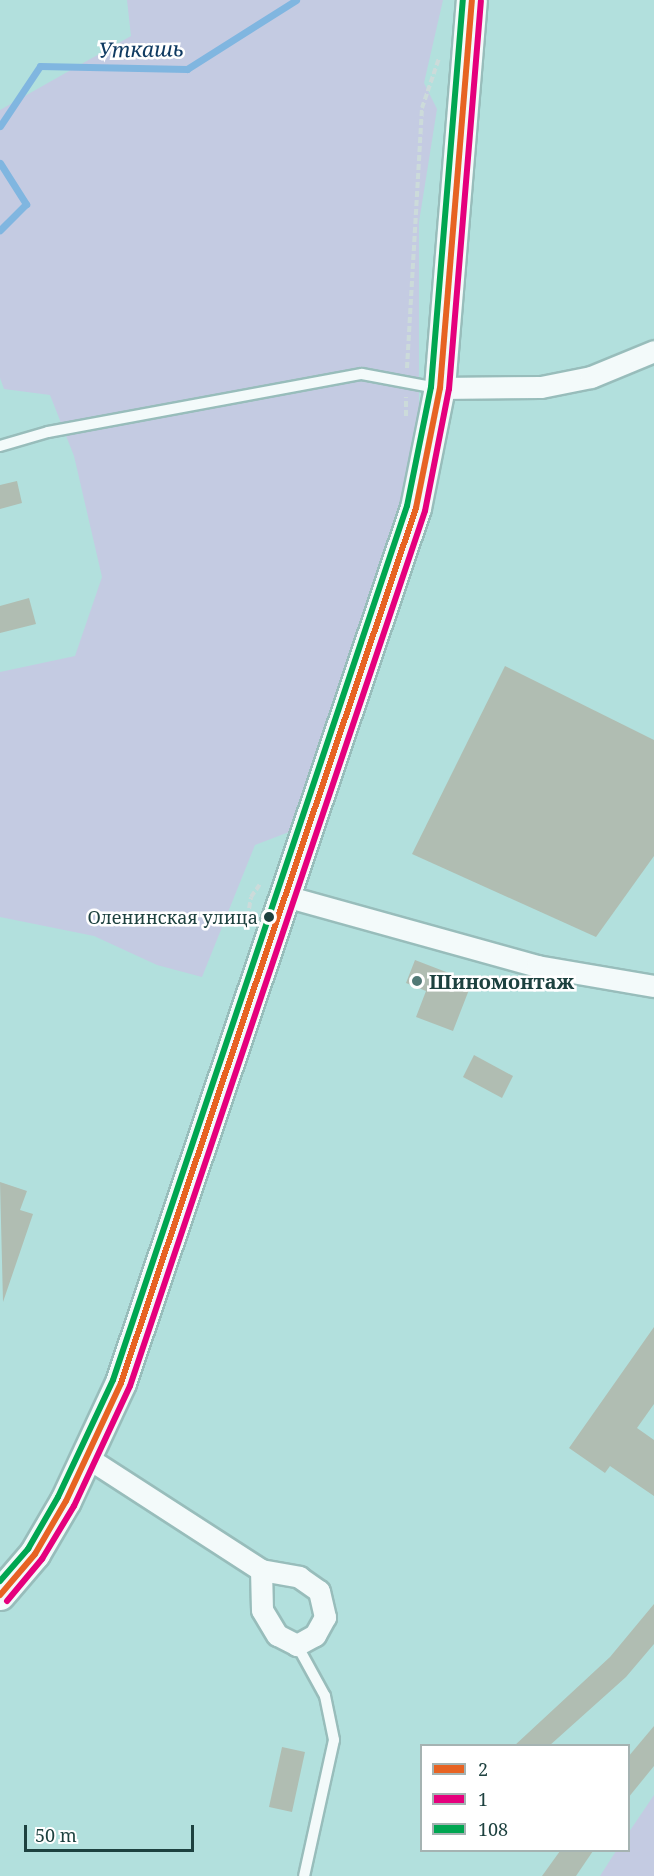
<!DOCTYPE html>
<meta charset="utf-8">
<style>
body{margin:0}
#map{position:relative;width:654px;height:1876px;overflow:hidden;background:#b2e0dd;font-family:"Noto Serif",serif}
div>[style]{position:absolute}
.green>*{inset:0;background:#c4cbe2}
.stream>*{height:7px;margin:-3.5px;padding:0 3.5px;transform-origin:3.5px;border-radius:3.5px;background:#80b6e0}
.building>*{inset:0;background:#b0bdb2}
.path>*{height:4px;margin-top:-2px;transform-origin:0;background:repeating-linear-gradient(90deg,#ccdbda 0 6px,transparent 0 9px)}
.roads{filter:drop-shadow(2px 0 #98bdbb) drop-shadow(-2px 0 #98bdbb) drop-shadow(0 2px #98bdbb) drop-shadow(0 -2px #98bdbb)}
.lane>*{height:10px;margin:-5px;padding:0 5px;transform-origin:5px;border-radius:5px;background:#f3fafa}
.street>*{height:21px;margin:-10.5px;padding:0 10.5px;transform-origin:10.5px;border-radius:10.5px;background:#f3fafa}
.secondary>*{height:30px;margin:-15px;padding:0 15px;transform-origin:15px;border-radius:15px;background:#f3fafa}
.bus-1>*{height:6px;margin:-3px;padding:0 3px;transform-origin:3px;border-radius:3px;background:#e76323}
.bus-2>*{height:6px;margin:-3px;padding:0 3px;transform-origin:3px;border-radius:3px;background:#e5007d}
.bus-3>*{height:6px;margin:-3px;padding:0 3px;transform-origin:3px;border-radius:3px;background:#00a651}
.dots>*{width:16px;height:16px;translate:-50% -50%;box-sizing:border-box;border:3px solid #fff;border-radius:50%}
span{translate:-50% -50%;white-space:nowrap;text-align:center;line-height:1.15;-webkit-text-stroke:5px #fff;paint-order:stroke}
.bus-label{font-size:18px;color:#1d413f}
.right{translate:-100% -50%;text-align:right}
.poi-label{font-size:20px;color:#1d413f;font-weight:700}
.left{translate:0 -50%;text-align:left}
.water-label{font-size:21px;color:#0f3a61;font-style:italic}
.legend{position:absolute;left:420px;top:1744px;width:210px;height:108px;box-sizing:border-box;background:#fff;border:2px solid #a5b3b2;margin:0;padding:8px 10px;list-style:none;font-size:18px;color:#1d413f}
.legend li{display:flex;align-items:center;gap:12px;height:30px}
.legend b{width:30px;border:2px solid #a5b3b2}
.scale{position:absolute;left:24px;top:1825px;width:170px;height:27px;box-sizing:border-box;border:3px solid #1d413f;border-top:0;padding-left:8px;font-size:18px;line-height:21px;white-space:nowrap;color:#1d413f;-webkit-text-stroke:4px #fff;paint-order:stroke}
</style>
<div id="map">
<div class="green">
<i style="clip-path:polygon(127px 0,443px 0,424px 83px,437px 109px,419px 222px,419px 430px,400px 504px,289px 832px,255px 845px,202px 977px,157px 965px,94px 936px,0 917px,0 672px,75px 656px,102px 577px,74px 456px,50px 395px,4px 389px,0 378px,0 110px,131px 36px)"></i>
<i style="clip-path:polygon(654px 1795px,654px 1876px,600px 1876px,616px 1851px,628px 1850px,629px 1832px)"></i>
</div>
<div class="stream">
<i style="left:0;top:126px;width:72px;rotate:-56.3deg"></i>
<i style="left:40px;top:66px;width:147px;rotate:1.2deg"></i>
<i style="left:187px;top:69px;width:129px;rotate:-32.3deg"></i>
<i style="left:0;top:163px;width:49px;rotate:57.6deg"></i>
<i style="left:26px;top:204px;width:37px;rotate:135deg"></i>
</div>
<div class="building">
<i style="clip-path:polygon(17px 481px,22px 503px,0 509px,0 485px)"></i>
<i style="clip-path:polygon(29px 598px,36px 624px,0 633px,0 606px)"></i>
<i style="clip-path:polygon(505px 666px,654px 740px,654px 856px,596px 937px,412px 854px)"></i>
<i style="clip-path:polygon(415px 960px,472px 982px,453px 1031px,416px 1017px,426px 991px,406px 983px)"></i>
<i style="clip-path:polygon(474px 1055px,513px 1076px,502px 1098px,463px 1077px)"></i>
<i style="clip-path:polygon(0 1182px,27px 1191px,20px 1210px,33px 1214px,3px 1302px)"></i>
<i style="clip-path:polygon(654px 1327px,654px 1404px,637px 1428px,654px 1440px,654px 1496px,610px 1466px,605px 1473px,569px 1448px)"></i>
<i style="clip-path:polygon(654px 1604px,654px 1644px,626px 1677px,549px 1746px,514px 1746px,610px 1657px)"></i>
<i style="clip-path:polygon(654px 1726px,654px 1766px,628px 1798px,628px 1757px)"></i>
<i style="clip-path:polygon(282px 1747px,305px 1752px,292px 1812px,269px 1807px)"></i>
<i style="clip-path:polygon(560px 1851px,593px 1851px,576px 1876px,542px 1876px)"></i>
</div>
<div class="path">
<i style="left:407px;top:368px;width:260px;rotate:-86.7deg"></i>
<i style="left:422px;top:108px;width:53px;rotate:-71.2deg"></i>
<i style="left:406px;top:416px;width:19px;rotate:-90deg"></i>
<i style="left:246px;top:926px;width:29px;rotate:-80deg"></i>
<i style="left:251px;top:897px;width:16px;rotate:-55deg"></i>
</div>
<div class="roads">
<div class="lane">
<i style="left:0;top:446px;width:50px;rotate:-16.3deg"></i>
<i style="left:48px;top:432px;width:319px;rotate:-10.5deg"></i>
<i style="left:362px;top:374px;width:76px;rotate:10.6deg"></i>
<i style="left:297px;top:1645px;width:58px;rotate:61.2deg"></i>
<i style="left:325px;top:1696px;width:45px;rotate:78.4deg"></i>
<i style="left:334px;top:1740px;width:139px;rotate:102.4deg"></i>
</div>
<div class="street">
<i style="left:440px;top:388px;width:101px;rotate:-0.6deg"></i>
<i style="left:541px;top:387px;width:51px;rotate:-11.3deg"></i>
<i style="left:591px;top:377px;width:68px;rotate:-22.4deg"></i>
<i style="left:285px;top:896px;width:262px;rotate:15.5deg"></i>
<i style="left:537px;top:966px;width:119px;rotate:9.7deg"></i>
<i style="left:88px;top:1458px;width:206px;rotate:32.9deg"></i>
<i style="left:261px;top:1570px;width:39px;rotate:10deg"></i>
<i style="left:299px;top:1577px;width:24px;rotate:35deg"></i>
<i style="left:319px;top:1591px;width:27px;rotate:77deg"></i>
<i style="left:325px;top:1617px;width:21px;rotate:119deg"></i>
<i style="left:315px;top:1635px;width:21px;rotate:151deg"></i>
<i style="left:297px;top:1645px;width:22px;rotate:-153deg"></i>
<i style="left:277px;top:1635px;width:29px;rotate:-121deg"></i>
<i style="left:262px;top:1610px;width:40px;rotate:-91.4deg"></i>
</div>
<div class="secondary">
<i style="left:0;top:1595px;width:54px;rotate:-49.5deg"></i>
<i style="left:35px;top:1554px;width:61px;rotate:-59.7deg"></i>
<i style="left:66px;top:1501px;width:130px;rotate:-65deg"></i>
<i style="left:121px;top:1383px;width:923px;rotate:-71.37deg"></i>
<i style="left:416px;top:508px;width:122px;rotate:-78.7deg"></i>
<i style="left:440px;top:388px;width:389px;rotate:-85.3deg"></i>
</div>
</div>
<div class="bus-1">
<i style="left:0;top:1595px;width:54px;rotate:-49.5deg"></i>
<i style="left:35px;top:1554px;width:61px;rotate:-59.7deg"></i>
<i style="left:66px;top:1501px;width:130px;rotate:-65deg"></i>
<i style="left:121px;top:1383px;width:923px;rotate:-71.37deg"></i>
<i style="left:416px;top:508px;width:122px;rotate:-78.7deg"></i>
<i style="left:440px;top:388px;width:389px;rotate:-85.3deg"></i>
</div>
<div class="bus-2">
<i style="left:7px;top:1601px;width:55px;rotate:-50.2deg"></i>
<i style="left:42px;top:1559px;width:62px;rotate:-58.9deg"></i>
<i style="left:74px;top:1506px;width:132px;rotate:-65deg"></i>
<i style="left:130px;top:1386px;width:923px;rotate:-71.37deg"></i>
<i style="left:425px;top:511px;width:124px;rotate:-78.9deg"></i>
<i style="left:449px;top:389px;width:389px;rotate:-85.3deg"></i>
</div>
<div class="bus-3">
<i style="left:0;top:1581px;width:43px;rotate:-48.8deg"></i>
<i style="left:28px;top:1549px;width:60px;rotate:-60deg"></i>
<i style="left:58px;top:1497px;width:129px;rotate:-64.8deg"></i>
<i style="left:113px;top:1380px;width:922px;rotate:-71.41deg"></i>
<i style="left:407px;top:506px;width:121px;rotate:-78.6deg"></i>
<i style="left:431px;top:387px;width:388px;rotate:-85.3deg"></i>
</div>
<div class="dots">
<i style="left:269px;top:917px;background:#1d413f"></i>
<i style="left:417px;top:981px;background:#517976"></i>
</div>
<div class="bus-label">
<span class="right" style="left:258px;top:917px">Оленинская улица</span>
</div>
<div class="poi-label">
<span class="left" style="left:429px;top:981px">Шиномонтаж</span>
</div>
<div class="water-label">
<span style="left:141px;top:49px;rotate:-1deg">Уткашь</span>
</div>
<ul class="legend">
<li><b style="height:8px;background:#e76323"></b>2</li>
<li><b style="height:8px;background:#e5007d"></b>1</li>
<li><b style="height:8px;background:#00a651"></b>108</li>
</ul>
<div class="scale">50 m</div>
</div>
